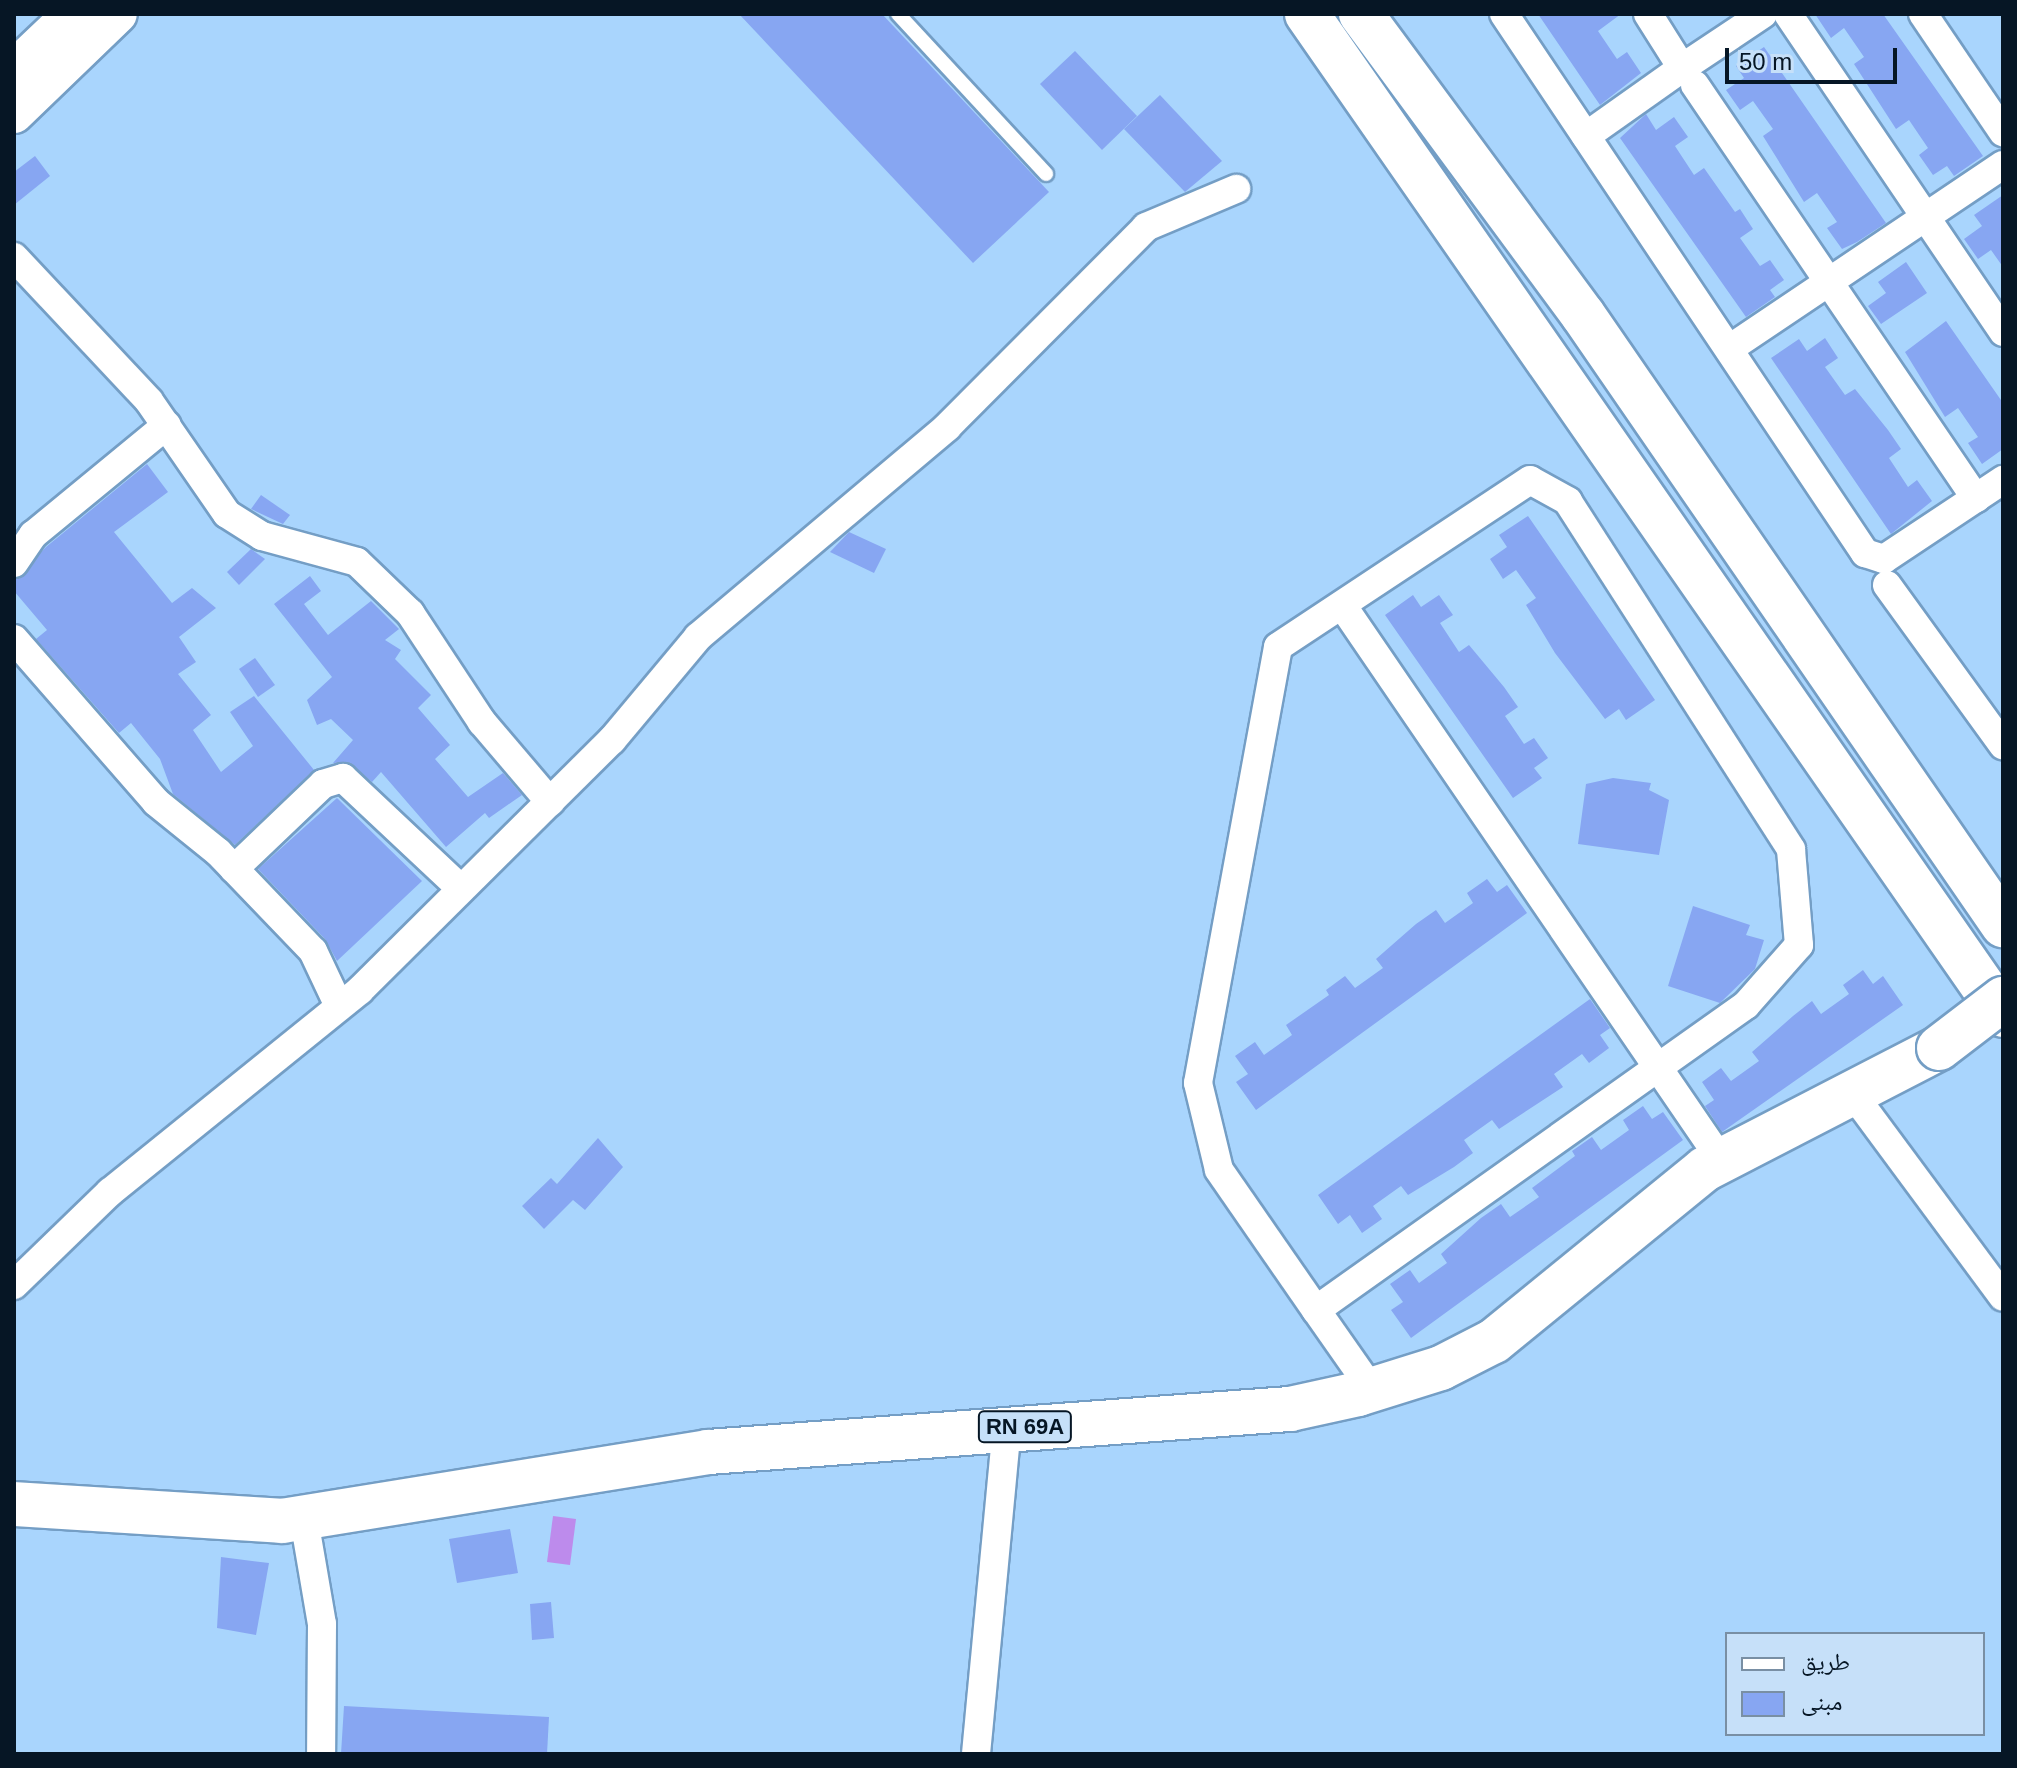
<!DOCTYPE html>
<meta charset="utf-8">
<style>
body{margin:0}
#map{position:relative;width:2017px;height:1768px;overflow:hidden;background:#a9d5fd;font-family:Arial,"Noto Naskh Arabic",sans-serif}
div>[style]{position:absolute}
.water>*{inset:0;background:#bd8bec}
.building>*{inset:0;background:#87a6f2}
.roads{filter:drop-shadow(2px 0 #749ec5) drop-shadow(-2px 0 #749ec5) drop-shadow(0 2px #749ec5) drop-shadow(0 -2px #749ec5)}
.service>*{height:14px;margin:-7px;padding:0 7px;transform-origin:7px;border-radius:7px;background:#fff}
.minor>*{height:28px;margin:-14px;padding:0 14px;transform-origin:14px;border-radius:14px;background:#fff}
.secondary>*{height:38px;margin:-19px;padding:0 19px;transform-origin:19px;border-radius:19px;background:#fff}
.primary>*{height:44px;margin:-22px;padding:0 22px;transform-origin:22px;border-radius:22px;background:#fff}
.motorway>*{height:44px;margin:-22px;padding:0 22px;transform-origin:22px;border-radius:22px;background:#fff}
.bridges{filter:drop-shadow(2px 0 #749ec5) drop-shadow(-2px 0 #749ec5) drop-shadow(0 2px #749ec5) drop-shadow(0 -2px #749ec5)}
.primary-bridge>*{height:44px;margin:-22px;padding:0 22px;transform-origin:22px;border-radius:22px;background:#fff}
span{translate:-50% -50%;white-space:nowrap;text-align:center;line-height:1.15;-webkit-text-stroke:8px #c6e0f9;paint-order:stroke}
.shield-label span{padding:2px 6px;background:#c6e0f9;border:2px solid;border-radius:6px;-webkit-text-stroke-width:0}
.shield-label{font-size:22px;color:#061625;font-weight:700}
.frame{position:absolute;inset:0;border:16px solid #061625;pointer-events:none}
.legend{position:absolute;left:1725px;top:1632px;width:260px;height:104px;box-sizing:border-box;background:#c6e0f9;border:2px solid #798fa4;margin:0;padding:10px 14px;list-style:none;font-size:24px;color:#061625}
.legend li{display:flex;align-items:center;gap:16px;height:40px}
.legend b{width:40px;border:2px solid #798fa4}
.scale{position:absolute;left:1725px;top:48px;width:172px;height:36px;box-sizing:border-box;border:4px solid #061625;border-top:0;padding-left:10px;font-size:24px;line-height:28px;white-space:nowrap;color:#061625;-webkit-text-stroke:6px #c6e0f9;paint-order:stroke}
</style>
<div id="map">
<div class="water">
<i style="clip-path:polygon(553px 1516px,576px 1519px,570px 1565px,547px 1562px)"></i>
</div>
<div class="building">
<i style="clip-path:polygon(739px 14px,882px 14px,1049px 192px,973px 263px)"></i>
<i style="clip-path:polygon(1538px 14px,1621px 14px,1598px 31px,1617px 59px,1627px 52px,1641px 73px,1600px 105px)"></i>
<i style="clip-path:polygon(1815px 14px,1883px 14px,1983px 156px,1954px 176px,1947px 166px,1933px 175px,1919px 155px,1928px 148px,1909px 120px,1896px 129px,1854px 64px,1864px 57px,1844px 28px,1831px 38px)"></i>
<i style="clip-path:polygon(1764px 47px,1886px 223px,1857px 242px,1842px 249px,1827px 228px,1837px 222px,1817px 193px,1804px 202px,1763px 136px,1773px 129px,1753px 101px,1740px 110px,1726px 90px,1744px 78px,1736px 66px)"></i>
<i style="clip-path:polygon(1075px 51px,1137px 116px,1102px 150px,1040px 84px)"></i>
<i style="clip-path:polygon(1160px 95px,1222px 161px,1185px 192px,1124px 129px)"></i>
<i style="clip-path:polygon(1646px 114px,1656px 130px,1674px 117px,1688px 137px,1675px 146px,1694px 175px,1704px 168px,1735px 212px,1740px 209px,1753px 229px,1740px 238px,1760px 266px,1770px 260px,1784px 280px,1770px 290px,1775px 297px,1746px 317px,1620px 138px)"></i>
<i style="clip-path:polygon(35px 156px,50px 176px,14px 205px,14px 172px)"></i>
<i style="clip-path:polygon(2003px 195px,2003px 267px,1991px 250px,1978px 259px,1964px 239px,1982px 226px,1974px 215px)"></i>
<i style="clip-path:polygon(1906px 262px,1927px 293px,1881px 324px,1868px 306px,1886px 293px,1878px 282px)"></i>
<i style="clip-path:polygon(1946px 321px,2003px 403px,2003px 449px,1982px 464px,1968px 443px,1978px 437px,1958px 408px,1945px 417px,1905px 352px)"></i>
<i style="clip-path:polygon(1825px 338px,1838px 358px,1825px 367px,1845px 395px,1855px 389px,1888px 430px,1901px 449px,1889px 458px,1908px 487px,1917px 480px,1932px 501px,1891px 534px,1771px 358px,1799px 339px,1807px 351px)"></i>
<i style="clip-path:polygon(147px 464px,168px 492px,114px 532px,172px 603px,192px 588px,216px 608px,179px 637px,196px 662px,178px 674px,211px 715px,193px 730px,221px 772px,253px 746px,230px 712px,254px 696px,314px 770px,235px 845px,173px 794px,160px 759px,131px 723px,119px 733px,36px 639px,47px 630px,14px 591px,14px 580px,46px 547px)"></i>
<i style="clip-path:polygon(261px 495px,290px 515px,283px 524px,251px 509px)"></i>
<i style="clip-path:polygon(1528px 516px,1655px 700px,1626px 720px,1619px 709px,1605px 719px,1555px 653px,1526px 605px,1536px 598px,1516px 570px,1503px 579px,1490px 559px,1507px 547px,1499px 535px)"></i>
<i style="clip-path:polygon(849px 532px,886px 549px,874px 573px,830px 552px)"></i>
<i style="clip-path:polygon(251px 549px,265px 559px,239px 585px,227px 572px)"></i>
<i style="clip-path:polygon(310px 576px,321px 591px,304px 604px,328px 635px,371px 601px,399px 629px,385px 640px,401px 650px,395px 659px,431px 695px,418px 708px,450px 745px,435px 759px,468px 797px,503px 773px,522px 795px,489px 818px,485px 813px,446px 847px,381px 772px,372px 782px,348px 762px,333px 763px,353px 740px,331px 719px,317px 725px,307px 700px,332px 677px,274px 604px)"></i>
<i style="clip-path:polygon(1413px 595px,1421px 607px,1439px 595px,1453px 615px,1440px 623px,1459px 652px,1469px 645px,1504px 687px,1518px 707px,1505px 716px,1524px 744px,1534px 738px,1548px 758px,1534px 768px,1542px 778px,1513px 798px,1385px 615px)"></i>
<i style="clip-path:polygon(255px 658px,275px 685px,258px 697px,239px 669px)"></i>
<i style="clip-path:polygon(1613px 778px,1651px 783px,1649px 790px,1669px 800px,1659px 855px,1578px 844px,1586px 784px)"></i>
<i style="clip-path:polygon(337px 798px,422px 881px,337px 961px,325px 939px,258px 869px)"></i>
<i style="clip-path:polygon(1487px 879px,1497px 892px,1507px 885px,1527px 913px,1256px 1110px,1236px 1082px,1248px 1074px,1235px 1056px,1255px 1042px,1264px 1055px,1292px 1035px,1286px 1025px,1329px 995px,1326px 990px,1345px 976px,1355px 988px,1383px 968px,1376px 959px,1416px 924px,1436px 910px,1445px 923px,1473px 903px,1467px 893px)"></i>
<i style="clip-path:polygon(1693px 906px,1750px 925px,1746px 935px,1764px 940px,1755px 969px,1720px 1003px,1668px 986px)"></i>
<i style="clip-path:polygon(1863px 970px,1873px 984px,1883px 976px,1903px 1005px,1722px 1132px,1705px 1106px,1714px 1100px,1702px 1082px,1721px 1068px,1731px 1081px,1759px 1061px,1752px 1052px,1793px 1016px,1812px 1001px,1821px 1014px,1849px 994px,1843px 985px)"></i>
<i style="clip-path:polygon(1590px 999px,1610px 1028px,1600px 1035px,1609px 1048px,1589px 1063px,1582px 1054px,1554px 1074px,1563px 1087px,1499px 1129px,1492px 1120px,1464px 1140px,1473px 1153px,1454px 1167px,1408px 1195px,1401px 1186px,1373px 1206px,1382px 1219px,1362px 1233px,1350px 1215px,1338px 1224px,1318px 1195px)"></i>
<i style="clip-path:polygon(1643px 1106px,1652px 1119px,1663px 1112px,1683px 1140px,1411px 1338px,1391px 1310px,1403px 1302px,1390px 1284px,1410px 1270px,1419px 1283px,1447px 1263px,1441px 1254px,1481px 1218px,1501px 1204px,1510px 1217px,1539px 1197px,1532px 1188px,1575px 1156px,1572px 1151px,1592px 1137px,1601px 1150px,1629px 1130px,1623px 1120px)"></i>
<i style="clip-path:polygon(598px 1138px,623px 1167px,585px 1210px,573px 1200px,544px 1229px,522px 1206px,551px 1178px,557px 1184px)"></i>
<i style="clip-path:polygon(510px 1529px,518px 1573px,457px 1583px,449px 1539px)"></i>
<i style="clip-path:polygon(221px 1557px,269px 1563px,256px 1635px,217px 1628px)"></i>
<i style="clip-path:polygon(551px 1602px,554px 1638px,532px 1640px,530px 1604px)"></i>
<i style="clip-path:polygon(344px 1706px,549px 1717px,547px 1754px,341px 1754px)"></i>
</div>
<div class="roads">
<div class="service">
<i style="left:898px;top:14px;width:218px;rotate:47.2deg"></i>
</div>
<div class="minor">
<i style="left:1504px;top:14px;width:649px;rotate:56.19deg"></i>
<i style="left:1865px;top:553px;width:20px;rotate:18deg"></i>
<i style="left:1884px;top:559px;width:143px;rotate:-33.6deg"></i>
<i style="left:1648px;top:14px;width:64px;rotate:57.8deg"></i>
<i style="left:1682px;top:68px;width:97px;rotate:-33.7deg"></i>
<i style="left:1788px;top:14px;width:384px;rotate:55.9deg"></i>
<i style="left:1923px;top:14px;width:143px;rotate:55.9deg"></i>
<i style="left:1695px;top:85px;width:500px;rotate:55.8deg"></i>
<i style="left:1586px;top:136px;width:118px;rotate:-35.3deg"></i>
<i style="left:14px;top:257px;width:197px;rotate:46.8deg"></i>
<i style="left:149px;top:401px;width:137px;rotate:55.4deg"></i>
<i style="left:227px;top:514px;width:41px;rotate:32.2deg"></i>
<i style="left:262px;top:536px;width:98px;rotate:15.3deg"></i>
<i style="left:357px;top:562px;width:74px;rotate:43.9deg"></i>
<i style="left:410px;top:613px;width:131px;rotate:56.6deg"></i>
<i style="left:482px;top:722px;width:105px;rotate:49.6deg"></i>
<i style="left:1729px;top:349px;width:330px;rotate:-33.9deg"></i>
<i style="left:14px;top:563px;width:34px;rotate:-56deg"></i>
<i style="left:33px;top:535px;width:173px;rotate:-39.4deg"></i>
<i style="left:1887px;top:585px;width:198px;rotate:54.1deg"></i>
<i style="left:1342px;top:605px;width:672px;rotate:55.67deg"></i>
<i style="left:14px;top:639px;width:216px;rotate:48.9deg"></i>
<i style="left:156px;top:802px;width:80px;rotate:38.9deg"></i>
<i style="left:218px;top:852px;width:137px;rotate:46.2deg"></i>
<i style="left:313px;top:951px;width:61px;rotate:64.7deg"></i>
<i style="left:234px;top:869px;width:123px;rotate:-43.7deg"></i>
<i style="left:323px;top:784px;width:21px;rotate:-17deg"></i>
<i style="left:343px;top:778px;width:162px;rotate:43.2deg"></i>
<i style="left:1850px;top:1090px;width:257px;rotate:53.5deg"></i>
<i style="left:14px;top:1285px;width:134px;rotate:-44.1deg"></i>
<i style="left:110px;top:1192px;width:321px;rotate:-38.9deg"></i>
<i style="left:360px;top:990px;width:355px;rotate:-44.8deg"></i>
<i style="left:612px;top:740px;width:134px;rotate:-50.1deg"></i>
<i style="left:698px;top:637px;width:326px;rotate:-40.1deg"></i>
<i style="left:947px;top:427px;width:282px;rotate:-45.1deg"></i>
<i style="left:1146px;top:227px;width:98px;rotate:-22.9deg"></i>
<i style="left:1316px;top:1310px;width:527px;rotate:-35.35deg"></i>
<i style="left:1746px;top:1005px;width:80px;rotate:-48.5deg"></i>
<i style="left:1799px;top:945px;width:96px;rotate:-94.8deg"></i>
<i style="left:1791px;top:849px;width:413px;rotate:-122.7deg"></i>
<i style="left:1568px;top:501px;width:43px;rotate:-151.1deg"></i>
<i style="left:1530px;top:480px;width:302px;rotate:146.5deg"></i>
<i style="left:1278px;top:647px;width:443px;rotate:100.4deg"></i>
<i style="left:1198px;top:1083px;width:89px;rotate:76.4deg"></i>
<i style="left:1219px;top:1170px;width:170px;rotate:55.3deg"></i>
<i style="left:1316px;top:1310px;width:98px;rotate:55deg"></i>
<i style="left:304px;top:1519px;width:107px;rotate:80.3deg"></i>
<i style="left:322px;top:1624px;width:130px;rotate:90.4deg"></i>
<i style="left:976px;top:1754px;width:327px;rotate:-84.6deg"></i>
</div>
<div class="secondary">
<i style="left:14px;top:69px;width:80px;rotate:-43.5deg"></i>
<i style="left:14px;top:114px;width:144px;rotate:-43.9deg"></i>
</div>
<div class="primary">
<i style="left:14px;top:1504px;width:269px;rotate:3.6deg"></i>
<i style="left:282px;top:1521px;width:432px;rotate:-9.2deg"></i>
<i style="left:708px;top:1452px;width:584px;rotate:-4.23deg"></i>
<i style="left:1290px;top:1409px;width:70px;rotate:-12.4deg"></i>
<i style="left:1358px;top:1394px;width:87px;rotate:-17.4deg"></i>
<i style="left:1441px;top:1368px;width:59px;rotate:-27deg"></i>
<i style="left:1494px;top:1341px;width:272px;rotate:-39.2deg"></i>
<i style="left:1705px;top:1169px;width:263px;rotate:-27.3deg"></i>
</div>
<div class="motorway">
<i style="left:1307px;top:14px;width:1219px;rotate:55.19deg"></i>
<i style="left:1361px;top:14px;width:374px;rotate:53.6deg"></i>
<i style="left:1583px;top:315px;width:741px;rotate:55.45deg"></i>
</div>
</div>
<div class="bridges">
<div class="primary-bridge">
<i style="left:1939px;top:1048px;width:81px;rotate:-37.4deg"></i>
</div>
</div>
<div class="shield-label">
<span style="left:1025px;top:1427px">RN 69A</span>
</div>
<div class="frame"></div>
<ul class="legend">
<li><b style="height:10px;background:#fff"></b>طريق</li>
<li><b style="height:22px;background:#87a6f2"></b>مبنى</li>
</ul>
<div class="scale">50 m</div>
</div>
